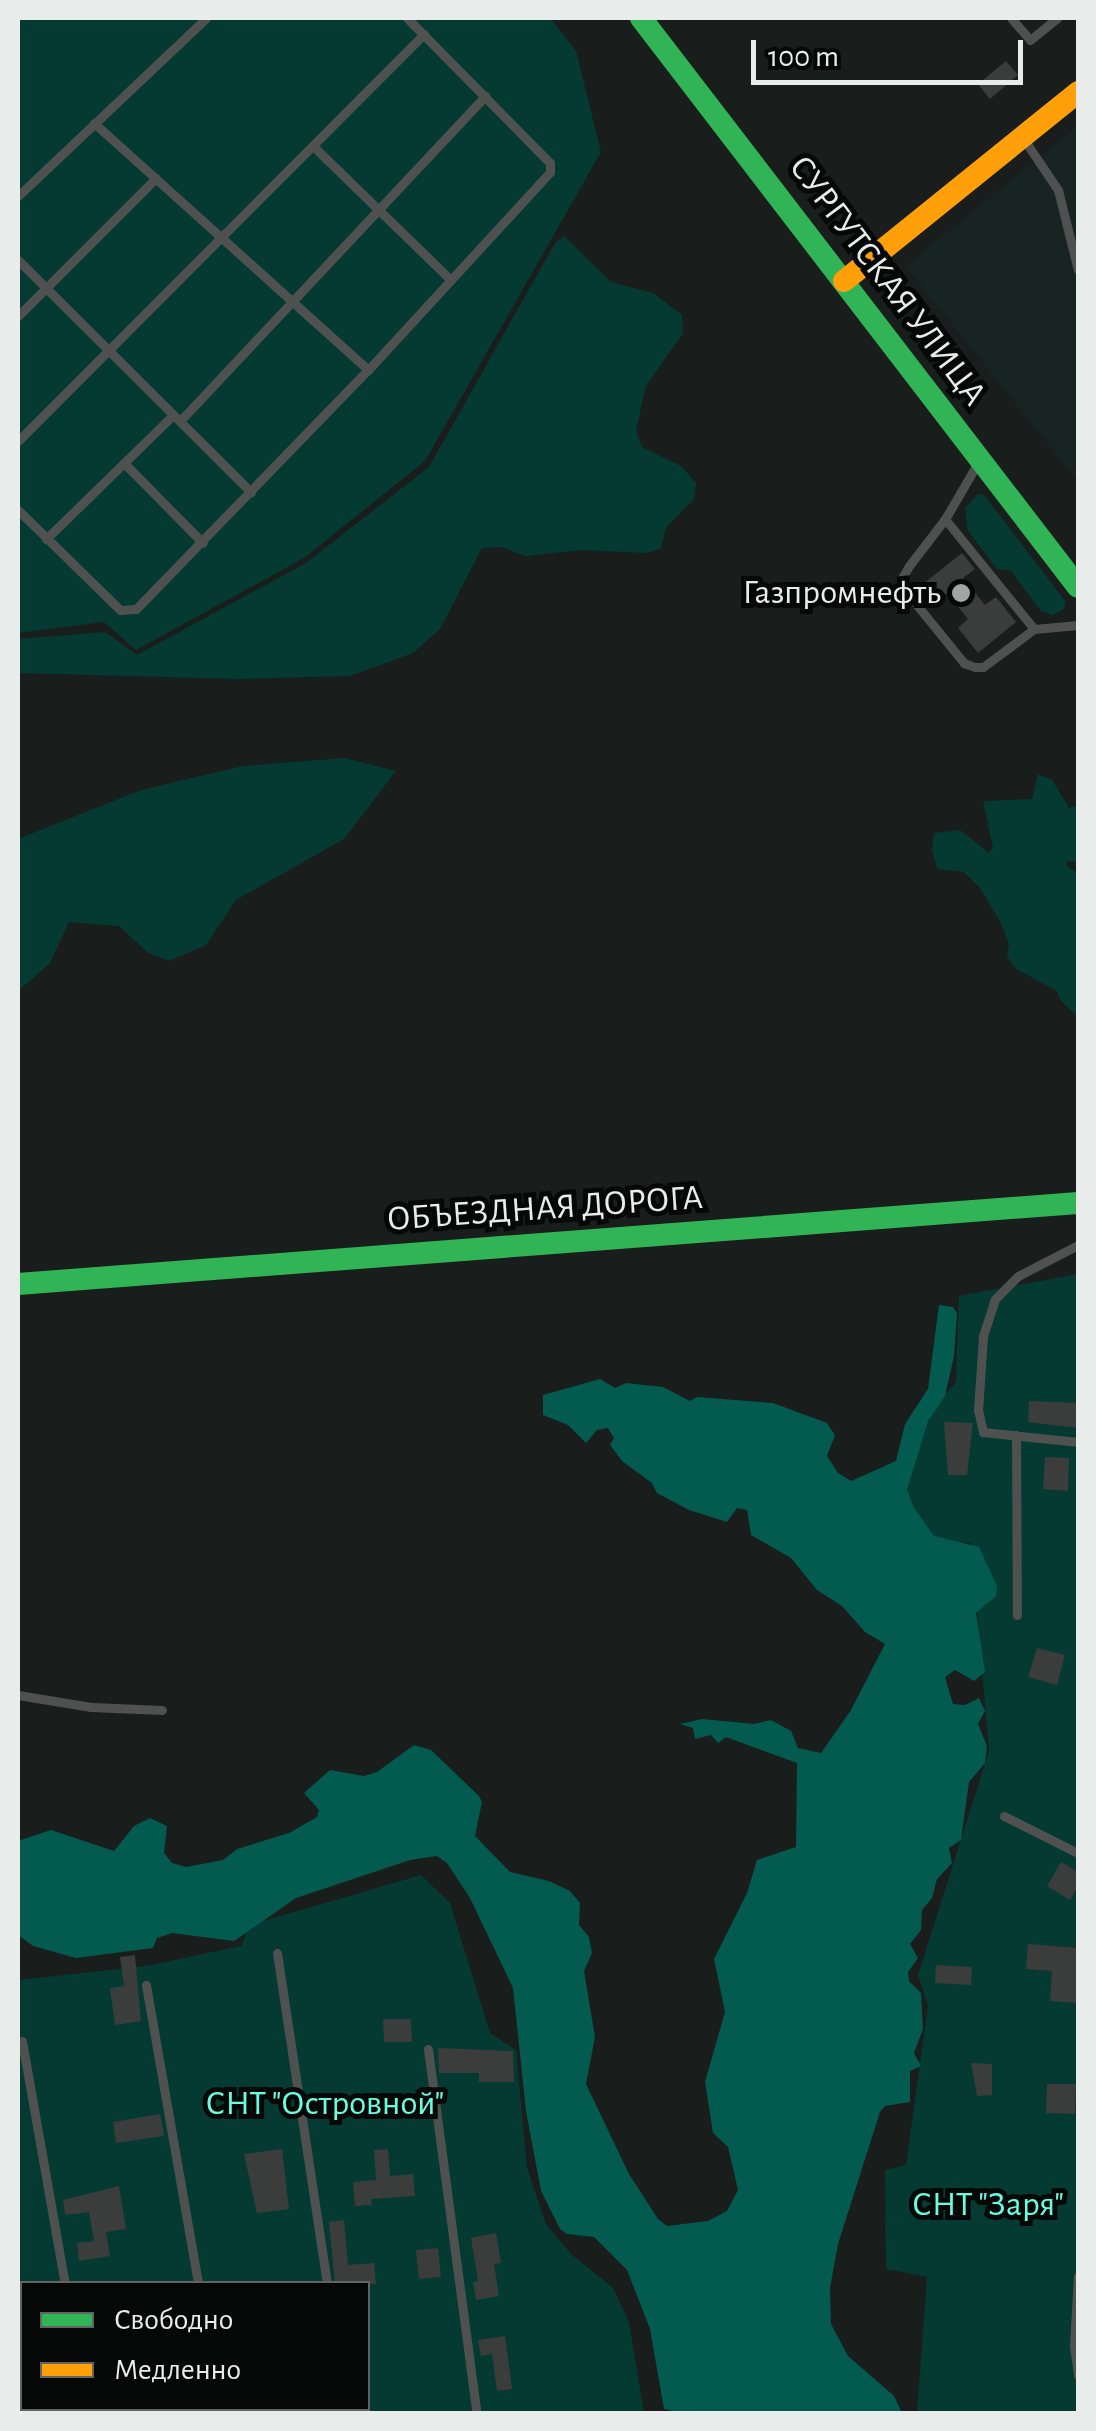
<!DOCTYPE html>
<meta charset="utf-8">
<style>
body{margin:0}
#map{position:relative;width:1096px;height:2431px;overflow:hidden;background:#191d1c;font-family:"Alegreya Sans",sans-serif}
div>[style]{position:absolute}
.built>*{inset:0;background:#172421}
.green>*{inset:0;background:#043a32}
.water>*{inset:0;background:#025b4e}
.building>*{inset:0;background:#3a3d3c}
.lane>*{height:9px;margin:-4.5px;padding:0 4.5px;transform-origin:4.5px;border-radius:4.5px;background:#4f5150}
.street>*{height:18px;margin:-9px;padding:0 9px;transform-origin:9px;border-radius:9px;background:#4f5150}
.fast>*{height:22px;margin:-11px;padding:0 11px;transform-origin:11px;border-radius:11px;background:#30b455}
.slow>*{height:22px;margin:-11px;padding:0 11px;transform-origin:11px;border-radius:11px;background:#ff9f0a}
.dots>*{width:28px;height:28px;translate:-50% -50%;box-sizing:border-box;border:5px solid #050807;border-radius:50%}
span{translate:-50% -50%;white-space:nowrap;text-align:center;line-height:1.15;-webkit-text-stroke:10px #050807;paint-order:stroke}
.street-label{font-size:35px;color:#e8edeb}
.poi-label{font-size:35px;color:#e8edeb}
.right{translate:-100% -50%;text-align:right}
.park-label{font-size:35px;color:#6afce0}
.frame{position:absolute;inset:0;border:20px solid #e8edeb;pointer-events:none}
.legend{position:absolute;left:20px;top:2281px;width:350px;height:130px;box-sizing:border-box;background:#050807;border:2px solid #606462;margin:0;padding:12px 18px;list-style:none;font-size:30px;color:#e8edeb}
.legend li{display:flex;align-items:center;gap:20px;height:50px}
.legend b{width:50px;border:2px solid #606462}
.scale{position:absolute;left:751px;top:40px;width:272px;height:45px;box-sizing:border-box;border:5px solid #e8edeb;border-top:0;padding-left:12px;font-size:30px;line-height:35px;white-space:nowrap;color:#e8edeb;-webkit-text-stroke:8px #050807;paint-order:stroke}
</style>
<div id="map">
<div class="built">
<i style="clip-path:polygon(1078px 126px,1078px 481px,905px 266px)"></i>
</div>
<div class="green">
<i style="clip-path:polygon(18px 18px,550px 18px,576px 51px,601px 152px,425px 461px,304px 558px,136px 650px,104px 622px,18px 633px)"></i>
<i style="clip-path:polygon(564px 236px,611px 282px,653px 293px,682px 315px,683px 333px,646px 386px,636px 430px,642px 447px,681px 466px,696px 483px,694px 499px,666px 528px,661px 548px,648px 553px,582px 550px,525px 556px,502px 547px,482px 548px,440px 629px,413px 653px,350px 676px,239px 679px,18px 673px,18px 639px,105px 632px,137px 655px,306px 563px,429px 467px,555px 243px)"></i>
<i style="clip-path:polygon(978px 494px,984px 495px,1066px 602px,1063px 610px,1052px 615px,1041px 611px,1011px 571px,997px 569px,968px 531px,965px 508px)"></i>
<i style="clip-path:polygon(344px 758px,396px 771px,344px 839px,236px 900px,206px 945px,169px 961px,147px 952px,119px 926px,69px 922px,50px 963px,18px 991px,18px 839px,141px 790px,243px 766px)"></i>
<i style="clip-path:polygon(1038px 774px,1052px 780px,1069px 808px,1078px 806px,1078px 862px,1067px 861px,1066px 865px,1078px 874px,1078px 1017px,1061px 1001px,1057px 991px,1016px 969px,1007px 956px,1009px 944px,1000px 921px,980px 888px,964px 872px,937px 869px,932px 849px,934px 833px,960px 830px,989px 853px,993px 848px,983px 801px,1032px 799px)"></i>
<i style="clip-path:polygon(1078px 1274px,1078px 2413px,917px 2413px,927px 2277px,886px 2269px,885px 2170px,906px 2165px,928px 2006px,918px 1975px,989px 1751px,971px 1543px,923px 1541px,893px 1489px,908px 1437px,956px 1382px,959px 1296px)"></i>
<i style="clip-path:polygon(evenodd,421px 1875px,450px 1903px,490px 2033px,516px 2050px,527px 2167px,546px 2224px,571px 2254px,613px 2288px,629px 2322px,644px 2413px,18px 2413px,18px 1980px,146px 1966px,241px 1946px,250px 1925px,421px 1875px,22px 2284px,368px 2284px,368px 2408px,22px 2408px,22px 2284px)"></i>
</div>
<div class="water">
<i style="clip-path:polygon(939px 1305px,953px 1307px,957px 1313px,954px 1356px,945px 1396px,928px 1421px,907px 1490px,914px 1508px,934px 1536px,979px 1547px,997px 1586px,996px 1596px,976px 1613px,985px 1672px,974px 1681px,955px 1670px,945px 1677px,953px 1704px,965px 1705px,979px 1698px,985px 1711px,978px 1724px,987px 1746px,985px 1763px,969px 1782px,961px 1840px,949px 1848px,952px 1863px,937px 1879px,932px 1898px,922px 1910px,921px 1930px,910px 1944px,918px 1958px,908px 1972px,909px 1981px,921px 1993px,923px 2029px,914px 2053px,921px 2066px,910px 2071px,910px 2102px,885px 2106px,880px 2112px,838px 2244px,830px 2288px,831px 2324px,848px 2356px,894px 2396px,902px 2413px,690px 2414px,664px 2409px,650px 2329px,627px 2270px,594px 2237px,567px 2234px,560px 2229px,541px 2191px,526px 2111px,513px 1988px,470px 1898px,447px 1863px,437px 1856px,410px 1860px,296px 1898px,234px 1941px,172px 1933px,157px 1938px,153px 1948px,76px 1958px,33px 1946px,18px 1935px,18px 1841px,51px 1830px,114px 1851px,134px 1826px,150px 1818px,167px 1826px,164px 1853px,172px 1863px,186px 1867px,223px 1860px,237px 1849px,289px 1833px,317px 1817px,319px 1810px,304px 1793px,330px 1770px,364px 1776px,377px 1772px,414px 1745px,431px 1750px,479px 1796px,482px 1802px,475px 1836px,510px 1872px,549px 1881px,570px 1891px,580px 1903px,579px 1925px,589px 1937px,592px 1953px,584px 1971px,595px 2037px,586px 2084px,629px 2174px,658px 2219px,667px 2226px,708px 2221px,727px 2211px,738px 2190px,728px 2147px,713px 2133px,705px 2082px,725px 2012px,714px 1959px,747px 1893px,757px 1860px,796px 1847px,797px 1763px,726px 1737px,718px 1743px,711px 1735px,695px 1739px,693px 1728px,680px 1724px,702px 1719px,754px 1724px,771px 1720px,791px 1731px,798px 1748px,821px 1753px,851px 1710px,885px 1644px,865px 1632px,842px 1606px,817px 1590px,791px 1558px,751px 1535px,747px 1510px,737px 1508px,727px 1522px,689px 1510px,657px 1493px,652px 1483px,622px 1461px,610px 1445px,614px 1438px,608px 1428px,597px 1430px,586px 1443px,568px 1425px,543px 1415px,543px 1395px,600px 1379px,615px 1388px,626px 1383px,663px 1387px,690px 1401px,697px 1397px,773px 1403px,827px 1423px,835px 1435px,827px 1456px,838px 1473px,851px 1481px,896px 1461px,905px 1424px,928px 1389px)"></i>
</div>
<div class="building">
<i style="clip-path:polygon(1006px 61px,1018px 75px,990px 99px,978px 84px)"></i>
<i style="clip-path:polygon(962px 553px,975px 569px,963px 578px,985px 605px,996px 597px,1016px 622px,978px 653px,958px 628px,968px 619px,947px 593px,932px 605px,918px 588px)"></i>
<i style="clip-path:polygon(1029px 1401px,1078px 1403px,1078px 1428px,1028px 1422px)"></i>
<i style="clip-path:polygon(944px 1422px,973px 1423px,967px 1475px,948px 1475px)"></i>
<i style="clip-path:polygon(1045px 1457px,1069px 1458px,1068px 1491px,1043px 1489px)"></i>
<i style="clip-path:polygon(1037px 1648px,1065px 1655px,1057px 1685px,1028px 1677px)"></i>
<i style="clip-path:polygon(1061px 1862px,1078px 1872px,1078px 1886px,1070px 1900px,1047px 1886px)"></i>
<i style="clip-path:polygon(1028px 1944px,1078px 1948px,1078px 2003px,1050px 2001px,1052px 1971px,1026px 1969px)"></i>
<i style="clip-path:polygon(135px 1955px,141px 2021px,115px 2025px,110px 1988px,124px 1986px,120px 1957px)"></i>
<i style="clip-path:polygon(936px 1965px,972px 1967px,971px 1985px,935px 1983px)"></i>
<i style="clip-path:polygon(383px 2019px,411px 2019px,412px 2042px,384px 2042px)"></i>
<i style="clip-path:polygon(438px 2048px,513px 2051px,514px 2082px,479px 2082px,479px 2073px,439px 2073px)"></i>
<i style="clip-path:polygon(971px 2063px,992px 2064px,992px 2095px,977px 2096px)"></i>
<i style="clip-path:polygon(1047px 2084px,1076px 2084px,1075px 2114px,1046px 2113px)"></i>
<i style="clip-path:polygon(160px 2114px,164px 2136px,116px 2143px,113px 2122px)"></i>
<i style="clip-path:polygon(282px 2149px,289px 2209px,257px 2213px,244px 2154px)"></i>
<i style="clip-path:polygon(388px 2149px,390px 2176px,413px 2174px,415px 2196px,371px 2199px,372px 2205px,355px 2206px,353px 2182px,376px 2180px,374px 2150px)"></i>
<i style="clip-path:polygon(119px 2186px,126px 2229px,106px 2232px,110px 2256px,79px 2261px,77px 2243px,94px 2241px,89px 2212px,65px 2215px,63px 2200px)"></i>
<i style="clip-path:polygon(344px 2220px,348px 2265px,374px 2263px,376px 2284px,335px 2284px,329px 2222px)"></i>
<i style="clip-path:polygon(496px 2233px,501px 2263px,494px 2264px,499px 2296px,476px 2300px,473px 2282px,478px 2281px,471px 2238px)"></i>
<i style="clip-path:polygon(438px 2248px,441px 2277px,419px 2279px,416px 2250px)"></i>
<i style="clip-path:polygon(505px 2336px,512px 2389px,497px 2391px,492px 2354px,481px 2356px,478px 2340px)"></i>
</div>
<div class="lane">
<i style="left:1011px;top:18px;width:29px;rotate:49deg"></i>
<i style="left:1030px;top:40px;width:35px;rotate:-39deg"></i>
<i style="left:94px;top:123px;width:369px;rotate:42deg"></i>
<i style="left:1025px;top:141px;width:59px;rotate:56deg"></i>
<i style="left:1058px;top:190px;width:82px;rotate:76deg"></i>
<i style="left:313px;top:146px;width:192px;rotate:44.2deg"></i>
<i style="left:18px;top:196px;width:259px;rotate:-43.4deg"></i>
<i style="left:18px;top:260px;width:329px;rotate:44.9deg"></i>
<i style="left:18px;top:316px;width:195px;rotate:-45deg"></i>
<i style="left:180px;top:421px;width:446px;rotate:-46.8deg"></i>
<i style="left:18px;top:441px;width:575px;rotate:-45.07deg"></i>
<i style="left:124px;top:463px;width:112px;rotate:45.4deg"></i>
<i style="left:976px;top:466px;width:61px;rotate:120.3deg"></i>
<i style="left:945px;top:519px;width:59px;rotate:127.5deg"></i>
<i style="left:909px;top:566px;width:14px;rotate:120deg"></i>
<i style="left:902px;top:578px;width:10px;rotate:84deg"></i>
<i style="left:903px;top:588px;width:97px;rotate:50.9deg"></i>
<i style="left:964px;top:663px;width:12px;rotate:20deg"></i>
<i style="left:975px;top:667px;width:8px"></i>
<i style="left:983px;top:667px;width:64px;rotate:-36.7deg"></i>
<i style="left:1034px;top:629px;width:44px;rotate:-5.2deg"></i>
<i style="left:18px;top:510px;width:143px;rotate:44.4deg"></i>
<i style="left:120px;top:610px;width:16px;rotate:-4deg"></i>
<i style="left:136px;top:609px;width:333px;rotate:-45.9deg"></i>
<i style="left:368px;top:370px;width:269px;rotate:-47.4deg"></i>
<i style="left:550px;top:172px;width:9px;rotate:-90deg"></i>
<i style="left:550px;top:163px;width:204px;rotate:-134.6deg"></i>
<i style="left:945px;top:519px;width:141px;rotate:51deg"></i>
<i style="left:46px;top:539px;width:177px;rotate:-44.3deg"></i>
<i style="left:1078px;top:1245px;width:68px;rotate:152.7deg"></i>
<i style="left:1018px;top:1276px;width:33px;rotate:135deg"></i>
<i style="left:995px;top:1299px;width:40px;rotate:108deg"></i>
<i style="left:983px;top:1337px;width:73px;rotate:93.9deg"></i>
<i style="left:978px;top:1410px;width:23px;rotate:77deg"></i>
<i style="left:983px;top:1432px;width:96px;rotate:6deg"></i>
<i style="left:1016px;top:1435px;width:180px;rotate:89.7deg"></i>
<i style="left:18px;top:1695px;width:74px;rotate:9.3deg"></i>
<i style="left:91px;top:1707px;width:71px;rotate:2.4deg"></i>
<i style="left:1004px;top:1816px;width:83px;rotate:26.6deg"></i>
<i style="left:277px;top:1953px;width:335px;rotate:81.4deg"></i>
<i style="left:146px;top:1985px;width:303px;rotate:80.1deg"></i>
<i style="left:22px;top:2041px;width:247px;rotate:80deg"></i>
<i style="left:428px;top:2049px;width:368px;rotate:82.4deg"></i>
<i style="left:1078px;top:2276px;width:70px;rotate:93.3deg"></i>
<i style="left:1074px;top:2346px;width:30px;rotate:82deg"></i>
<i style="left:87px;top:2408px;width:6px;rotate:81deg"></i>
<i style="left:220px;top:2408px;width:6px;rotate:81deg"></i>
<i style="left:346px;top:2408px;width:6px;rotate:81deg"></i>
</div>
<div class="street">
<i style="left:18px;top:2320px;width:13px;rotate:72deg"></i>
<i style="left:53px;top:2408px;width:6px;rotate:81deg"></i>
</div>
<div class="fast">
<i style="left:641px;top:18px;width:717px;rotate:52.48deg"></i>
<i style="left:18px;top:1284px;width:1063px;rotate:-4.37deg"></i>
</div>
<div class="slow">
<i style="left:844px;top:281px;width:301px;rotate:-38.9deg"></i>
</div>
<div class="dots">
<i style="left:961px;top:593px;background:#a0a4a3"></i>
</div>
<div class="street-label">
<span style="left:887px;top:281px;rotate:53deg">СУРГУТСКАЯ УЛИЦА</span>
<span style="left:545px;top:1209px;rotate:-4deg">ОБЪЕЗДНАЯ ДОРОГА</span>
</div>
<div class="poi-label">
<span class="right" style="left:941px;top:593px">Газпромнефть</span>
</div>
<div class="park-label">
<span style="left:325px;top:2104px">СНТ "Островной"</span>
<span style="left:988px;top:2205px">СНТ "Заря"</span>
</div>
<div class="frame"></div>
<ul class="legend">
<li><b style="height:12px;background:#30b455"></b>Свободно</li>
<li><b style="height:12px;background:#ff9f0a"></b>Медленно</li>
</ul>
<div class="scale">100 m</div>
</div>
